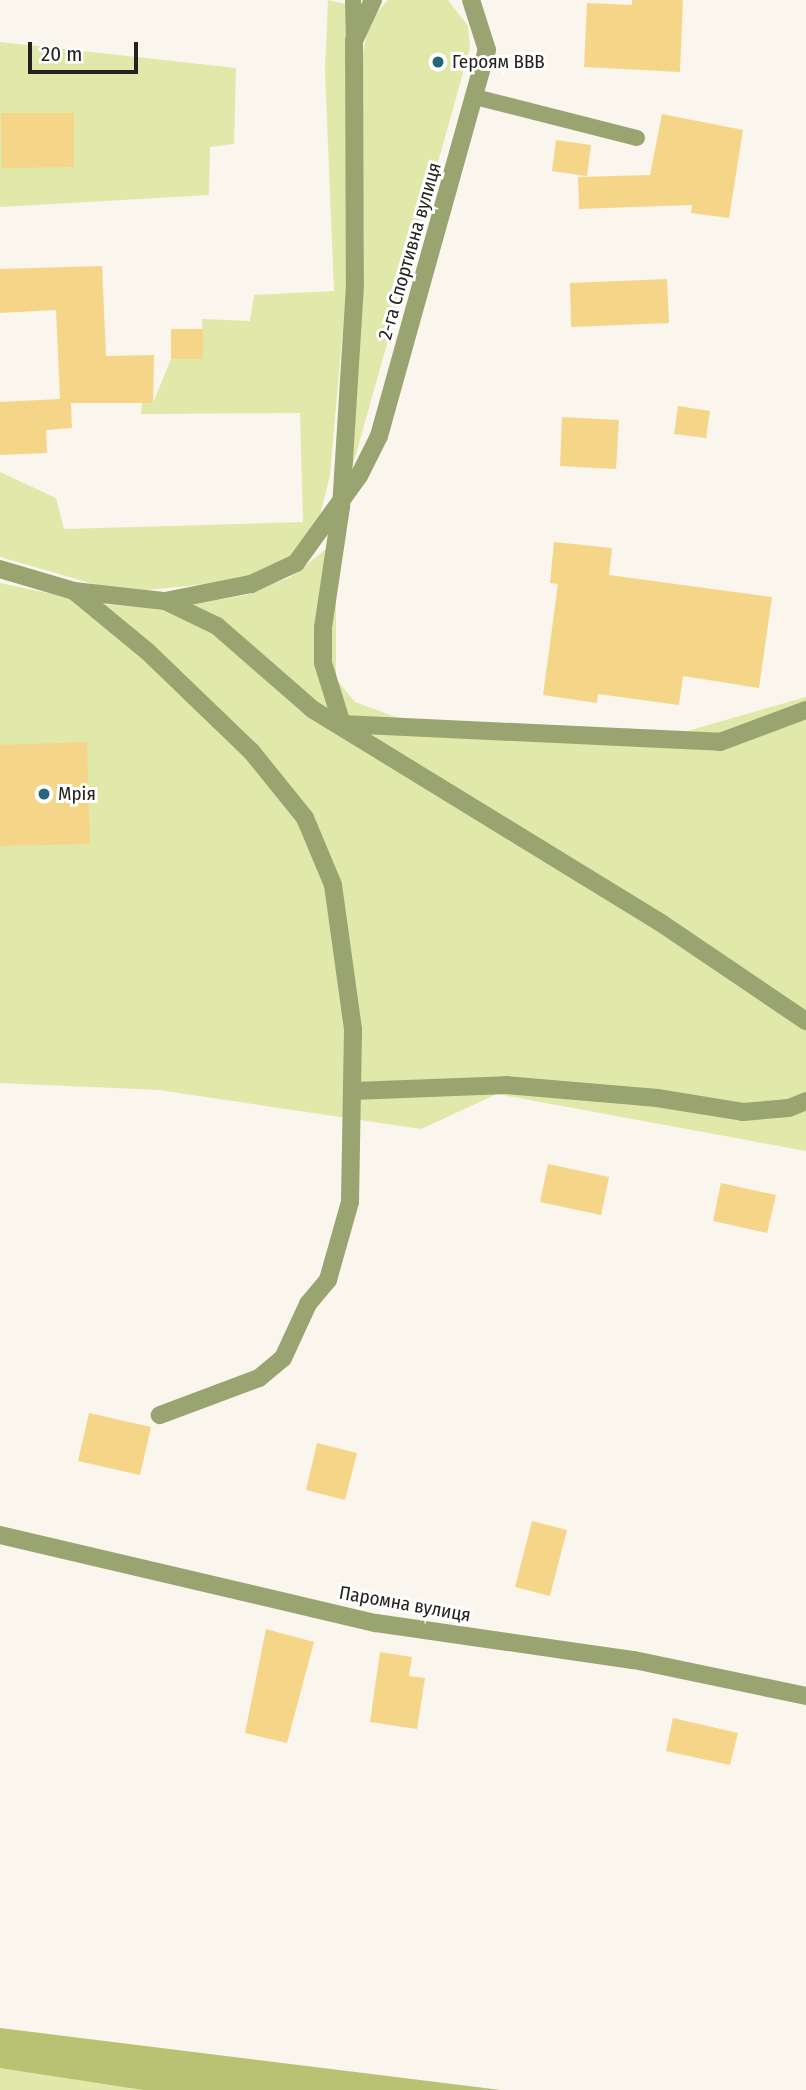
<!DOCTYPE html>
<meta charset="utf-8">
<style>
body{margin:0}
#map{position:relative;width:806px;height:2090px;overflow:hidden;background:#faf6ed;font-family:"Fira Sans Condensed",sans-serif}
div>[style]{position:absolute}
.green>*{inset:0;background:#e0e8aa}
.forest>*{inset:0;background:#b9c273}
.building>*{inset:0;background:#f5d689}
.service>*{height:16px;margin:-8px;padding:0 8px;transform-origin:8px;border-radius:8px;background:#99a470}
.minor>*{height:18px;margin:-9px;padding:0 9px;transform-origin:9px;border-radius:9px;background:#99a470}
.dots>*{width:19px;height:19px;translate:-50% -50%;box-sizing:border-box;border:4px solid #fff;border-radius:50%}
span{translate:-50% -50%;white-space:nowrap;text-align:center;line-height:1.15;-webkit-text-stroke:6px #fff;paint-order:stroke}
.poi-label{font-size:19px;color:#24221f}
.left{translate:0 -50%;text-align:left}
.street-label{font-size:19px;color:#24221f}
.scale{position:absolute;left:28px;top:42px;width:110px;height:32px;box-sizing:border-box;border:4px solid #24221f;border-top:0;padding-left:9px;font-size:21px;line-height:24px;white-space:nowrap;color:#24221f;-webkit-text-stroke:5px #fff;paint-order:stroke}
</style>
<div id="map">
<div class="green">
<i style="clip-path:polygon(328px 0,345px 4px,347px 282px,330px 475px,315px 535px,290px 561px,245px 580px,148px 590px,97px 585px,0 557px,0 472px,56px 498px,64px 529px,303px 522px,300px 413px,141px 414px,142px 403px,153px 403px,171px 359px,203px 359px,202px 319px,250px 321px,254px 295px,334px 291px,325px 71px)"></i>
<i style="clip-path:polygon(388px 0,448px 0,468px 26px,470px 48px,351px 472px,364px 242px,361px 63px,369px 22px)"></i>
<i style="clip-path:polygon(0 42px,236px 68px,234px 144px,210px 147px,209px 195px,0 207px)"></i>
<i style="clip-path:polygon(345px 534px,336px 578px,336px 679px,355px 702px,401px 719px,684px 732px,806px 697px,806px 1151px,497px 1094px,421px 1129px,159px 1090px,0 1083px,0 583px,100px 604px,168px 609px,246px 595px,291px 577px)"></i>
<i style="clip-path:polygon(0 2068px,30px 2071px,143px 2090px,0 2090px)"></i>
</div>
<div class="forest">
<i style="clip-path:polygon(0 2028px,501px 2090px,143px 2090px,0 2068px)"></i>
</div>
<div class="building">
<i style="clip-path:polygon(632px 0,683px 0,680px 72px,584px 67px,587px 3px,632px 5px)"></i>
<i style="clip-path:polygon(1px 113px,74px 113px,74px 167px,2px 168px)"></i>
<i style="clip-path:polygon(662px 114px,743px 130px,729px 218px,691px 213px,692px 205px,579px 209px,578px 177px,650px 175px)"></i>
<i style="clip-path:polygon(556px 140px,591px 145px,587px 176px,552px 171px)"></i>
<i style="clip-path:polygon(102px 266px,106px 356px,154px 355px,153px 403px,71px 403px,72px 428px,46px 430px,47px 453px,0 455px,0 402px,60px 399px,56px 310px,0 313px,0 269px)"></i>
<i style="clip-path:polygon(667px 279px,669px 323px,571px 327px,570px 283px)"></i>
<i style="clip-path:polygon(171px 329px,203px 329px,203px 359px,171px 359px)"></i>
<i style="clip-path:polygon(678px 406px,710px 411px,706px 438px,674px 434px)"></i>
<i style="clip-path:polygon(562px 417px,619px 420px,616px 469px,560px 466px)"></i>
<i style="clip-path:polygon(554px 542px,612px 548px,609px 575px,772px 597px,759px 688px,683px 676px,679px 705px,598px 694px,597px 703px,543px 695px,558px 584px,550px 583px)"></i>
<i style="clip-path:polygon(87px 742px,90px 844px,0 846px,0 745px)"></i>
<i style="clip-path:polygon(548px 1164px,609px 1177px,601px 1215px,540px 1202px)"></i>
<i style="clip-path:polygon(721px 1183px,776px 1195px,767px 1233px,713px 1221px)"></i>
<i style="clip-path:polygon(89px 1413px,151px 1427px,140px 1475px,78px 1461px)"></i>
<i style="clip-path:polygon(317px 1443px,357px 1453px,345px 1500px,306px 1490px)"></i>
<i style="clip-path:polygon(532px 1521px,567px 1530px,550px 1596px,515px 1587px)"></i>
<i style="clip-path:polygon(266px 1629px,314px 1642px,287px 1743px,245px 1733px)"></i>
<i style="clip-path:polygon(380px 1652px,412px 1657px,409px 1676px,425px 1678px,417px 1729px,370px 1722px)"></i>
<i style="clip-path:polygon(673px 1718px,738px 1733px,730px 1765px,666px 1751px)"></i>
</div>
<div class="service">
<i style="left:353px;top:0;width:39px;rotate:89deg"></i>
<i style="left:475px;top:97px;width:167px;rotate:14.2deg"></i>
</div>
<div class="minor">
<i style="left:373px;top:0;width:45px;rotate:114.9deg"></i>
<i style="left:354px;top:41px;width:244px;rotate:89.8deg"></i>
<i style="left:355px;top:285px;width:222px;rotate:93.6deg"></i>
<i style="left:341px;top:507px;width:122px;rotate:98.5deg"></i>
<i style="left:323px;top:628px;width:35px;rotate:90deg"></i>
<i style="left:323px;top:663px;width:64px;rotate:72.7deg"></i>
<i style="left:342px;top:724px;width:378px;rotate:2.7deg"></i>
<i style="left:720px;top:742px;width:92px;rotate:-20.4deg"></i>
<i style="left:0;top:569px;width:77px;rotate:16.6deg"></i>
<i style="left:74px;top:591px;width:92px;rotate:6.3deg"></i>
<i style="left:165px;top:601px;width:58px;rotate:25.7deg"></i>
<i style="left:217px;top:626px;width:126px;rotate:41.1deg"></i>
<i style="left:312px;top:709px;width:409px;rotate:31.5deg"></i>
<i style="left:661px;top:923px;width:175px;rotate:34.1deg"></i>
<i style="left:74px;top:591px;width:96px;rotate:39.5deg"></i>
<i style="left:148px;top:652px;width:143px;rotate:43.9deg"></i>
<i style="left:251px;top:751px;width:86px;rotate:51.1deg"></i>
<i style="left:305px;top:818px;width:73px;rotate:67.3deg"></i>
<i style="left:333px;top:885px;width:146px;rotate:82.1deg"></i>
<i style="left:353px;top:1030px;width:172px;rotate:91deg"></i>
<i style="left:350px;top:1202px;width:81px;rotate:105.8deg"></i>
<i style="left:328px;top:1280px;width:31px;rotate:130deg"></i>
<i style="left:308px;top:1304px;width:60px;rotate:114.8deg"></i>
<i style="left:283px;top:1358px;width:31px;rotate:140deg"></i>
<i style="left:259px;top:1378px;width:106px;rotate:159.5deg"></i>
<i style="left:165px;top:601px;width:88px;rotate:-11.2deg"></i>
<i style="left:251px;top:584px;width:50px;rotate:-25deg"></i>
<i style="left:296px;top:563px;width:107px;rotate:-54.1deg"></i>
<i style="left:359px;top:476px;width:45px;rotate:-63.4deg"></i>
<i style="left:379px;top:436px;width:401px;rotate:-74.4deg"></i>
<i style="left:487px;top:50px;width:52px;rotate:-107.7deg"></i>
<i style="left:353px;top:1091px;width:153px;rotate:-2.2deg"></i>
<i style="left:506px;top:1085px;width:152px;rotate:4.9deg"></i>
<i style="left:657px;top:1098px;width:87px;rotate:9.2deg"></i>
<i style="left:743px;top:1112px;width:46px;rotate:-5deg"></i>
<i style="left:789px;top:1108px;width:18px;rotate:-22deg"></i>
<i style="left:0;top:1535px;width:386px;rotate:13.2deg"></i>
<i style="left:376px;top:1623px;width:261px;rotate:8.2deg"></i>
<i style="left:634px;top:1660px;width:176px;rotate:11.8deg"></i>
</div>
<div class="dots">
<i style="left:438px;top:62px;background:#25667a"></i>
<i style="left:44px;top:794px;background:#25667a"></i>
</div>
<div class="poi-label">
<span class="left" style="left:452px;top:62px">Героям ВВВ</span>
<span class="left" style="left:58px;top:794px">Мрія</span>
</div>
<div class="street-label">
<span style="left:410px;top:251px;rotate:-74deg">2-га Спортивна вулиця</span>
<span style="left:405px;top:1604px;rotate:10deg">Паромна вулиця</span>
</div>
<div class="scale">20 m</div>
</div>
